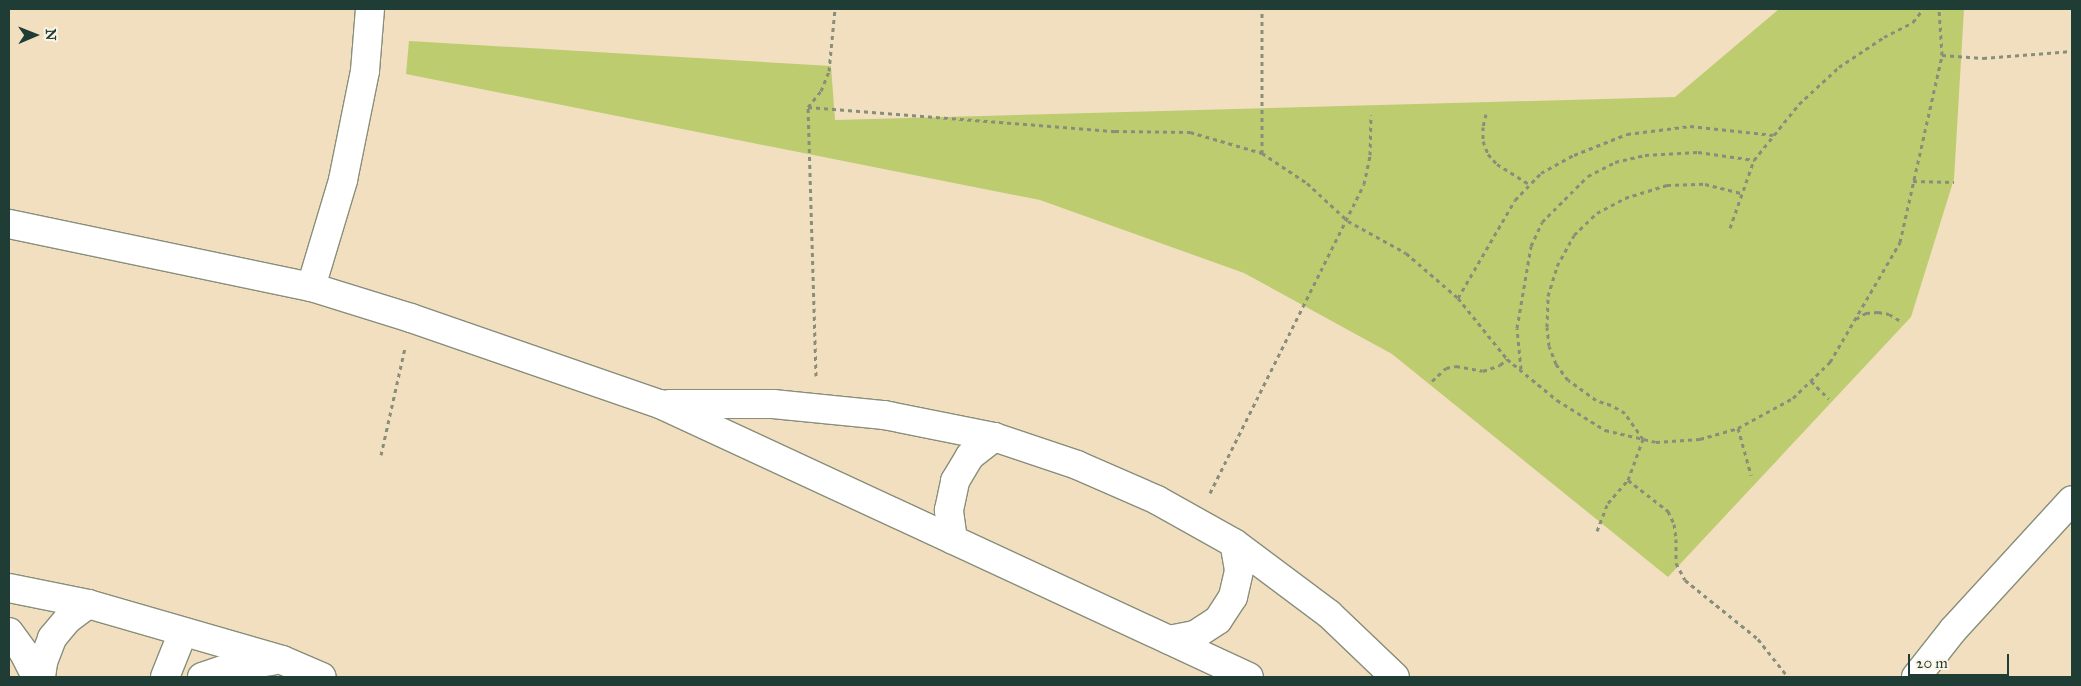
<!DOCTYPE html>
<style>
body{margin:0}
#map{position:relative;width:2081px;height:686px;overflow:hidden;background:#f1dfc0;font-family:"IM FELL Great Primer",serif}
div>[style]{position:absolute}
.green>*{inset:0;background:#bccc6f}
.path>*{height:3px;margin-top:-1.5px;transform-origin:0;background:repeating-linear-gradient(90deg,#888e7a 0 4px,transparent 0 8px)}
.roads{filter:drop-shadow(1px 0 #888e7a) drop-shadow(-1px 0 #888e7a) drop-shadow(0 1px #888e7a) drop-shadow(0 -1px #888e7a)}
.minor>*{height:28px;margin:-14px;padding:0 14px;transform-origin:14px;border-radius:14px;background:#fff}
span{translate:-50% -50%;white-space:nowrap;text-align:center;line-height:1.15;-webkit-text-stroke:4px #fcf5e5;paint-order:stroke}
.frame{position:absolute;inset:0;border:10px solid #1f3d34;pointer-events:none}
.north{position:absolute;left:10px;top:10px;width:50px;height:50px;-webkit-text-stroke:4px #fcf5e5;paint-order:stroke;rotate:89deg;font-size:14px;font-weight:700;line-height:20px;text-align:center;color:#1f3d34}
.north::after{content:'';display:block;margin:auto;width:18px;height:22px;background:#1f3d34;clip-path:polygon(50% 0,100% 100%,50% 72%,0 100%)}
.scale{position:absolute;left:1908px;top:654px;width:101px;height:22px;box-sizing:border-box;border:2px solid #1f3d34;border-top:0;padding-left:6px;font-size:15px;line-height:18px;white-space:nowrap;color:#1f3d34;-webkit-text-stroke:4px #fcf5e5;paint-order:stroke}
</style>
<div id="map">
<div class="green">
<i style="clip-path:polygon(1779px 9px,1964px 9px,1954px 179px,1911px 317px,1668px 577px,1392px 354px,1244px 273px,1040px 200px,406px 74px,409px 41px,831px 66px,835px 120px,1675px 97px)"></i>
</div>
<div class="path">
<i style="left:1942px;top:55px;width:41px;rotate:4.2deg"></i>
<i style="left:1983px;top:58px;width:89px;rotate:-4.5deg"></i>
<i style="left:808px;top:107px;width:308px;rotate:4.5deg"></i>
<i style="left:1115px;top:131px;width:75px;rotate:0.8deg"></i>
<i style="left:1190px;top:132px;width:75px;rotate:16.3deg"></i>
<i style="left:1262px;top:153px;width:54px;rotate:33.7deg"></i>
<i style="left:1307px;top:183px;width:56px;rotate:42.8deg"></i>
<i style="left:1348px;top:221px;width:66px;rotate:28.9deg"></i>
<i style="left:1406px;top:253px;width:69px;rotate:40.9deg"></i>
<i style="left:1458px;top:298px;width:78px;rotate:51.2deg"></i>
<i style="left:1507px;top:359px;width:65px;rotate:39.4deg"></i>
<i style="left:1557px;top:400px;width:57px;rotate:32deg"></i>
<i style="left:1605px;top:430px;width:52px;rotate:13.2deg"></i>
<i style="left:1656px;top:442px;width:44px;rotate:-3.9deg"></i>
<i style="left:1700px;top:439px;width:40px;rotate:-16deg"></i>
<i style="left:1738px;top:428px;width:63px;rotate:-28.6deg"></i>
<i style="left:1793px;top:398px;width:52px;rotate:-44.2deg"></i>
<i style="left:1830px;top:362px;width:139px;rotate:-59.7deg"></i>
<i style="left:1900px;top:242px;width:192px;rotate:-77.3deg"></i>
<i style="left:1942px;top:55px;width:46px;rotate:-93.7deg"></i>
<i style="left:1486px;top:114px;width:13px;rotate:103deg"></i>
<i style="left:1483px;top:127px;width:14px;rotate:90deg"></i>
<i style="left:1483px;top:141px;width:14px;rotate:69deg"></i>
<i style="left:1488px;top:154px;width:13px;rotate:48deg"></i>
<i style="left:1497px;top:164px;width:39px;rotate:32deg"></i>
<i style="left:1262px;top:153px;width:144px;rotate:-90deg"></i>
<i style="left:1913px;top:181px;width:41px;rotate:1.4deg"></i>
<i style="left:1730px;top:228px;width:72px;rotate:-70.6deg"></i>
<i style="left:1754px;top:160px;width:72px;rotate:-51.2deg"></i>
<i style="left:1799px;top:104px;width:54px;rotate:-42.8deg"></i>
<i style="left:1839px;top:67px;width:54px;rotate:-33.7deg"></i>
<i style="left:1884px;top:37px;width:33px;rotate:-27deg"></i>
<i style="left:1913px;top:22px;width:16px;rotate:-52deg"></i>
<i style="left:1458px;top:298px;width:113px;rotate:-59.8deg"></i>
<i style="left:1515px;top:200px;width:37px;rotate:-46deg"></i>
<i style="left:1541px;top:173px;width:38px;rotate:-29deg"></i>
<i style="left:1574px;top:155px;width:57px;rotate:-21.6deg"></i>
<i style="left:1627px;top:134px;width:64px;rotate:-7.2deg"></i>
<i style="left:1690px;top:126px;width:84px;rotate:6.1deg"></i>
<i style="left:1856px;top:319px;width:12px;rotate:-31deg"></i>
<i style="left:1866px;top:313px;width:12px;rotate:-5deg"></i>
<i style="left:1878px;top:312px;width:11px;rotate:10deg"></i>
<i style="left:1889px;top:314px;width:12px;rotate:31deg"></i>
<i style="left:1521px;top:369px;width:41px;rotate:-95.6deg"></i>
<i style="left:1517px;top:328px;width:83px;rotate:-80.3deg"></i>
<i style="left:1531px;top:246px;width:26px;rotate:-65deg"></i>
<i style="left:1542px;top:222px;width:65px;rotate:-45deg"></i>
<i style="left:1588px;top:176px;width:30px;rotate:-27deg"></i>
<i style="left:1615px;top:162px;width:31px;rotate:-13deg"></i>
<i style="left:1645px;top:155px;width:53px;rotate:-3.2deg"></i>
<i style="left:1698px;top:152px;width:57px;rotate:8.1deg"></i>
<i style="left:816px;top:376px;width:269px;rotate:-91.7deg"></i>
<i style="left:808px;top:107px;width:21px;rotate:-51deg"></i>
<i style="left:821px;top:91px;width:22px;rotate:-68deg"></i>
<i style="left:829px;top:71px;width:62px;rotate:-84.5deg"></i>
<i style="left:1432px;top:381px;width:19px;rotate:-43deg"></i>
<i style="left:1446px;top:368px;width:10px;rotate:-11deg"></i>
<i style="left:1456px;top:366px;width:27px;rotate:10deg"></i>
<i style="left:1483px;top:371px;width:18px;rotate:-19deg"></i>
<i style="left:1500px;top:365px;width:9px;rotate:-41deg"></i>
<i style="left:1811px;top:381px;width:25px;rotate:45deg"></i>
<i style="left:1738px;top:428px;width:49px;rotate:74.5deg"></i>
<i style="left:381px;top:455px;width:110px;rotate:-77.4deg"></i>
<i style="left:1628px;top:480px;width:51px;rotate:37.8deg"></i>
<i style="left:1668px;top:511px;width:14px;rotate:65deg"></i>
<i style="left:1674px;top:524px;width:15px;rotate:82deg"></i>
<i style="left:1676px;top:539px;width:24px;rotate:90deg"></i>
<i style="left:1676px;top:563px;width:19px;rotate:62deg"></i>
<i style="left:1685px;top:580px;width:94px;rotate:38.9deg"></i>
<i style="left:1758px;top:639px;width:48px;rotate:51.7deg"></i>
<i style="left:1210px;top:493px;width:345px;rotate:-63.5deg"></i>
<i style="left:1364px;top:184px;width:30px;rotate:-78deg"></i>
<i style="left:1370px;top:155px;width:40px;rotate:-88.6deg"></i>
<i style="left:1597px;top:531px;width:30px;rotate:-69deg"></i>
<i style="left:1608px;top:503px;width:30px;rotate:-49deg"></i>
<i style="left:1628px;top:480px;width:44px;rotate:-69.9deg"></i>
<i style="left:1643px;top:439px;width:32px;rotate:-125deg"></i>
<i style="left:1625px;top:413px;width:16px;rotate:-150deg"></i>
<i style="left:1611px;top:405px;width:16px;rotate:-162deg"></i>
<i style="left:1596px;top:400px;width:34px;rotate:-144deg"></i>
<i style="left:1568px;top:380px;width:20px;rotate:-127deg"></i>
<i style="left:1556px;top:364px;width:19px;rotate:-111deg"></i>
<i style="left:1549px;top:346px;width:19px;rotate:-96deg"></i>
<i style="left:1547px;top:327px;width:31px;rotate:-88deg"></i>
<i style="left:1548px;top:296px;width:31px;rotate:-73deg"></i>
<i style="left:1557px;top:266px;width:35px;rotate:-61deg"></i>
<i style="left:1574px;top:235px;width:32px;rotate:-44deg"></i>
<i style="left:1597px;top:213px;width:32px;rotate:-28deg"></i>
<i style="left:1625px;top:198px;width:44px;rotate:-17.2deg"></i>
<i style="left:1667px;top:185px;width:38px;rotate:-2deg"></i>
<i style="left:1705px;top:184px;width:38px;rotate:14deg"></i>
</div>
<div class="roads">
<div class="minor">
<i style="left:9px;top:224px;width:309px;rotate:11.8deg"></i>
<i style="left:311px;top:287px;width:105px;rotate:17.2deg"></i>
<i style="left:411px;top:318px;width:263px;rotate:19.1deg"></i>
<i style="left:660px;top:404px;width:649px;rotate:24.87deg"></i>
<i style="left:311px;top:287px;width:112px;rotate:-73.3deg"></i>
<i style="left:343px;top:180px;width:111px;rotate:-78.6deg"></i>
<i style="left:365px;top:71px;width:62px;rotate:-85.4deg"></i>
<i style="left:669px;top:404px;width:104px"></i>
<i style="left:773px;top:404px;width:112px;rotate:5.7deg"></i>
<i style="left:884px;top:415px;width:112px;rotate:11.3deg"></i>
<i style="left:994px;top:437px;width:88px;rotate:18.6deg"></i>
<i style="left:1077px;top:465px;width:87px;rotate:23.6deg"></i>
<i style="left:1157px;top:500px;width:88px;rotate:29.2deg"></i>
<i style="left:1234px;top:543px;width:119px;rotate:36.8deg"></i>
<i style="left:1329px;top:614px;width:91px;rotate:43.7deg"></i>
<i style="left:953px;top:540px;width:30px;rotate:-98deg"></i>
<i style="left:949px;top:510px;width:30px;rotate:-78deg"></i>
<i style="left:955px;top:481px;width:29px;rotate:-59deg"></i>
<i style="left:970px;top:456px;width:31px;rotate:-38deg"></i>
<i style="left:9px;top:588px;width:81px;rotate:11.4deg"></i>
<i style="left:88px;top:604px;width:202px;rotate:16.1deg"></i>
<i style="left:282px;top:660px;width:43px;rotate:23deg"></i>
<i style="left:9px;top:632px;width:26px;rotate:54deg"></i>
<i style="left:24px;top:653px;width:27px;rotate:63deg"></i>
<i style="left:1169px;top:640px;width:26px;rotate:-11deg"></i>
<i style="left:1195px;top:635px;width:27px;rotate:-33deg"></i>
<i style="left:1218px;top:620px;width:27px;rotate:-57deg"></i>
<i style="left:1233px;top:597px;width:28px;rotate:-77deg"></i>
<i style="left:1239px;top:570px;width:27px;rotate:-100deg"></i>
<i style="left:41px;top:677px;width:15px;rotate:-82deg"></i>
<i style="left:43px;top:662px;width:26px;rotate:-69deg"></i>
<i style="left:52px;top:638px;width:25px;rotate:-50deg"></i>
<i style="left:68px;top:619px;width:25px;rotate:-37deg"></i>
<i style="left:165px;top:677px;width:48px;rotate:-68.2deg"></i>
<i style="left:202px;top:677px;width:28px;rotate:-19deg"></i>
<i style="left:228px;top:668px;width:44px;rotate:-9.2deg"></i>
<i style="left:1916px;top:677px;width:60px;rotate:-51.8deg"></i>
<i style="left:1953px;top:630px;width:176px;rotate:-47.5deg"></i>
</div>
</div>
<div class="frame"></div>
<div class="north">N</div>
<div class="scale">20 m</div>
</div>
